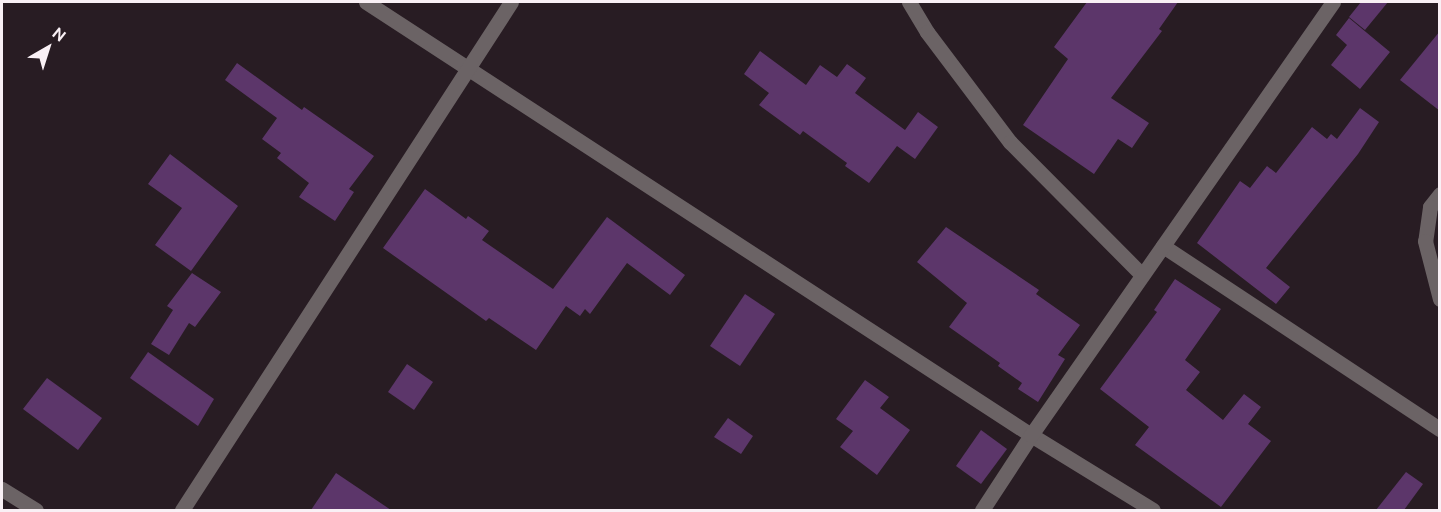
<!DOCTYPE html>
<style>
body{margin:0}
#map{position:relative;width:1441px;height:512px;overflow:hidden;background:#281c23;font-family:Ubuntu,sans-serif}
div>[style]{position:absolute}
.building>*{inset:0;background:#5c366a}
.minor>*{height:15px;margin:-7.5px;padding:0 7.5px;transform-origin:7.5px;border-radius:7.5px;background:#6b6365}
span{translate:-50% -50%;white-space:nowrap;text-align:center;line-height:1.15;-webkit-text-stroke:6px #281c23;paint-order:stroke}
.frame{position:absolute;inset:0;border:3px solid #f9f0f5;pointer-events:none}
.north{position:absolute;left:18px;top:18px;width:60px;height:60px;-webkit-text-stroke:4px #281c23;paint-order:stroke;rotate:39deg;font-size:16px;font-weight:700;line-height:24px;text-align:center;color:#f9f0f5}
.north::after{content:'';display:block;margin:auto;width:21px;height:27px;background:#f9f0f5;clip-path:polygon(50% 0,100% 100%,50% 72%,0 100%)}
</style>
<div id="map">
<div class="building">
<i style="clip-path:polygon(1087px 2px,1178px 2px,1159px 29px,1162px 31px,1111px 98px,1149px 123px,1132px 148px,1118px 139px,1094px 174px,1023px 125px,1068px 59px,1054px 47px)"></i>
<i style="clip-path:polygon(1361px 2px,1388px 2px,1365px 30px,1349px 17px)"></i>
<i style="clip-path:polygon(1349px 18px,1390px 52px,1360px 89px,1331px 65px,1347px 45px,1336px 35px)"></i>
<i style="clip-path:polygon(1440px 31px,1440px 111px,1400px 80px)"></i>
<i style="clip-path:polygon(760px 51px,806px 85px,820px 65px,837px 77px,847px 64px,866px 78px,855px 93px,905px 130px,918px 112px,938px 127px,915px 159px,897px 146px,869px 183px,845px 166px,847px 163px,803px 131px,800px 135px,759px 105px,769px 93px,744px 74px)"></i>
<i style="clip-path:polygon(237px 63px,302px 110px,304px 107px,374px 156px,349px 189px,354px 192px,335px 221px,299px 197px,309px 183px,277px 158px,281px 153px,262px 139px,277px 118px,225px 80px)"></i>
<i style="clip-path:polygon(1360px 108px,1379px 122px,1358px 154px,1266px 268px,1290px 287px,1276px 304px,1197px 243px,1240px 181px,1250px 188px,1267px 166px,1276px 173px,1312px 127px,1327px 139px,1331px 134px,1337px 139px)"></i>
<i style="clip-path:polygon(170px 154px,238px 206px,191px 271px,155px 245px,182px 208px,148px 184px)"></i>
<i style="clip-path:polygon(425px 189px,466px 219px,468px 216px,489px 231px,482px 240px,553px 289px,607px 217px,685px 275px,670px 295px,627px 263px,590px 314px,585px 309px,580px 316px,566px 306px,536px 350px,489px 318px,486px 321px,383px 248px)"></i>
<i style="clip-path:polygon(946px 227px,1039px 290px,1036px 294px,1080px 325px,1058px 355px,1065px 359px,1038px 402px,1018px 389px,1022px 383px,998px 366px,1000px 363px,949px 327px,967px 303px,917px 262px)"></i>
<i style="clip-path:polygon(192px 273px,221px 292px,195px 327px,189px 323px,169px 355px,151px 344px,173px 310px,167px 306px)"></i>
<i style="clip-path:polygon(1175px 279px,1221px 309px,1185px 360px,1200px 372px,1186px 390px,1223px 420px,1244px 394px,1261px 407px,1248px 424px,1271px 441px,1221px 507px,1135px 445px,1149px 427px,1100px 389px,1157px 312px,1154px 310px)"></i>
<i style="clip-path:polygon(745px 294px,775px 314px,740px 366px,710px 346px)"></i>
<i style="clip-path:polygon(148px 352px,214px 399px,198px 426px,130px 378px)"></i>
<i style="clip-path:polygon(407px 364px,433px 382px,414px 410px,388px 392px)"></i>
<i style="clip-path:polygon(47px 378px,102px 418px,78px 450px,23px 409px)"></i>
<i style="clip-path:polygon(865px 380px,889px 397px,880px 408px,910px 430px,877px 475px,840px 447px,853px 431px,836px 419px)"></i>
<i style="clip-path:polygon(728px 418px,753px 436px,741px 454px,714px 437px)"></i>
<i style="clip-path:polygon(981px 430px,1007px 449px,981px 484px,956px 466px)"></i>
<i style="clip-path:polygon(1406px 472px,1423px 484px,1404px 510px,1376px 510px)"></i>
<i style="clip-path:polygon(336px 473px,391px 510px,311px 510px)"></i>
</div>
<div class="minor">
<i style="left:366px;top:2px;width:794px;rotate:33.07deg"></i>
<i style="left:1031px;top:435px;width:143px;rotate:31.6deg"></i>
<i style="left:909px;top:2px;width:35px;rotate:59deg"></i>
<i style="left:927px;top:32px;width:138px;rotate:53deg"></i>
<i style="left:1010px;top:142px;width:187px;rotate:45.2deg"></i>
<i style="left:1440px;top:194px;width:16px;rotate:128deg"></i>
<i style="left:1430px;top:207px;width:34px;rotate:98deg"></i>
<i style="left:1425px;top:241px;width:60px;rotate:75.5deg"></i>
<i style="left:1163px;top:246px;width:332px;rotate:33.5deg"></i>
<i style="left:2px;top:489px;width:40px;rotate:32deg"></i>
<i style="left:182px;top:510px;width:605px;rotate:-57.07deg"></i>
<i style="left:982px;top:510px;width:90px;rotate:-56.8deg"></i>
<i style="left:1031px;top:435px;width:528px;rotate:-55.11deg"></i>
</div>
<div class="frame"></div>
<div class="north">N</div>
</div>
